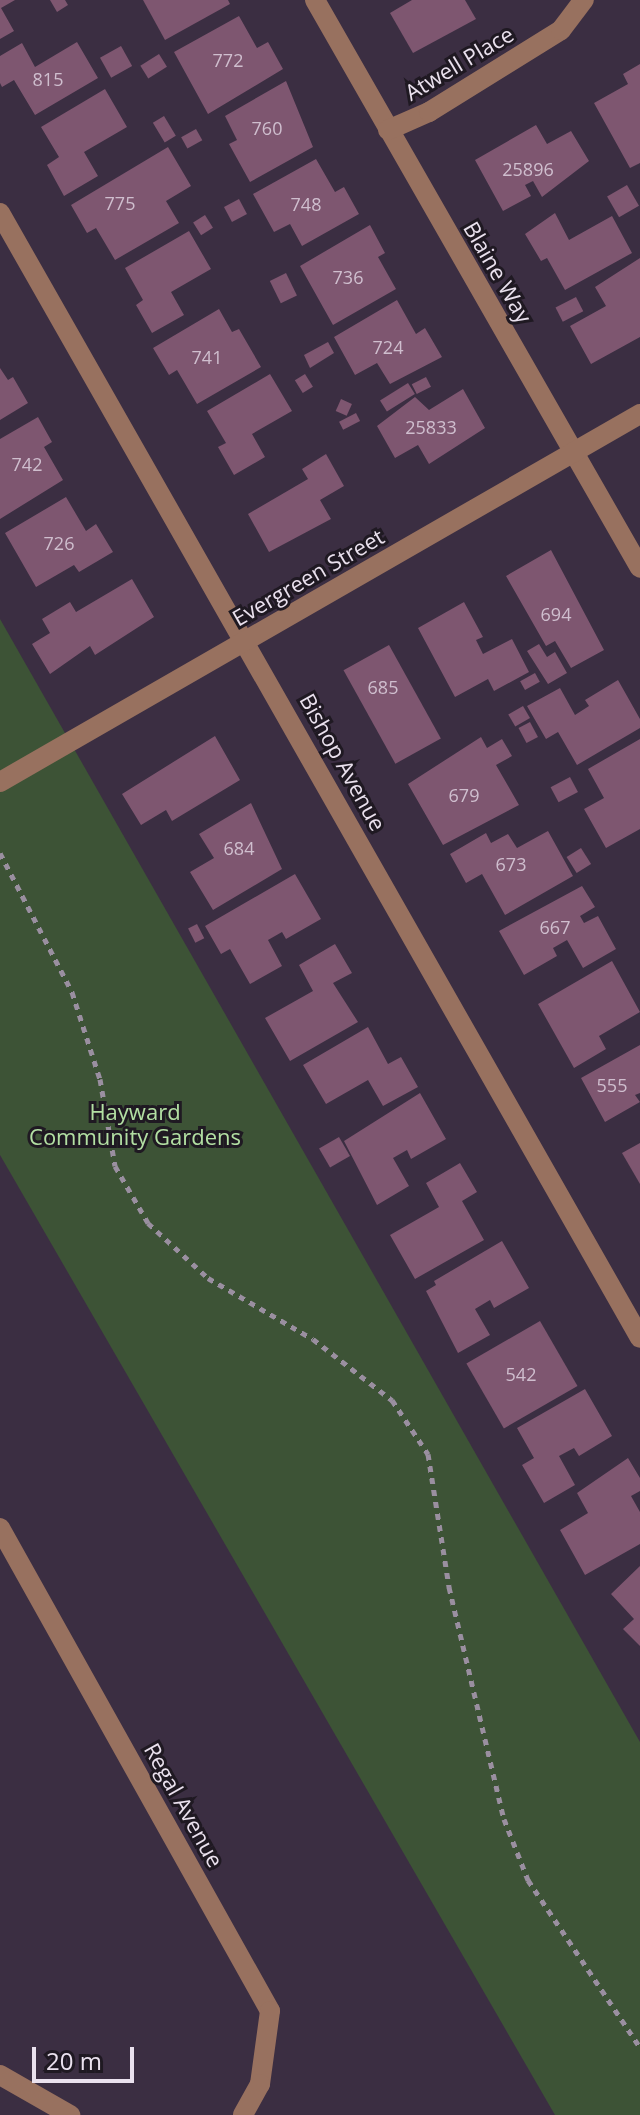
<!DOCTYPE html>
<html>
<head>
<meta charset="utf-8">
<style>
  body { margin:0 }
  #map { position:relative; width:640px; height:2115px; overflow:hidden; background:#3b2e42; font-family:"Open Sans",sans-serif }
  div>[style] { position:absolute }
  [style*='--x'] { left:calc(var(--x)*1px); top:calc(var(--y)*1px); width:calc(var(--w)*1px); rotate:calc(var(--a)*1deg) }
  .green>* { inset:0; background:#3d5336 }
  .building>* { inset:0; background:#7e5670; transform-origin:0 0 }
  .path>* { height:5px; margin-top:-2.5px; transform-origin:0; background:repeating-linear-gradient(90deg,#9a8fa0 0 6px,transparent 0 12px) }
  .minor>* { height:20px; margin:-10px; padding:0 10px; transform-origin:10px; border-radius:10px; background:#98715f }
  span { translate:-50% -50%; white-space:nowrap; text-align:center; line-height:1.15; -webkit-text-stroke:6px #1f1922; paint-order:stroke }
  .number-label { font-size:18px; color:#cfbece }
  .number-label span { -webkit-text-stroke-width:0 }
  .street-label { font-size:22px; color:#eae1ee }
  .park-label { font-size:22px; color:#b3e0a3 }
  .scale { position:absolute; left:32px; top:2047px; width:102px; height:36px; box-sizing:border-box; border:4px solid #eae1ee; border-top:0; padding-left:10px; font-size:24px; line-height:28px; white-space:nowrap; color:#eae1ee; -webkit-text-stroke:6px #1f1922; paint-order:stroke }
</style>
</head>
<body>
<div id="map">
  <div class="green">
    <i style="clip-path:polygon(0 619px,640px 1742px,640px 2115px,555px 2115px,0 1155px)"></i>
  </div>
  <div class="building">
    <i style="clip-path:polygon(0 0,15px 0,1px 8px,14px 31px,0 39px)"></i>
    <i style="clip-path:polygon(50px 0,65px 0,68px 5px,57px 12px)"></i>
    <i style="clip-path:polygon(143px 0,228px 0,230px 4px,165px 40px)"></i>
    <i style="clip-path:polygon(412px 0,465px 0,476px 19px,413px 53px,390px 13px)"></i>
    <i style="clip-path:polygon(239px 16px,257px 48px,268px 42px,283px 69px,208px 114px,174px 52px)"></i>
    <i style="clip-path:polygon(77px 42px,98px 78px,35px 115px,14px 80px,2px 87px,0 83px,0 56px,22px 43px,35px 67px)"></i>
    <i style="left:121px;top:46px;width:23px;height:24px;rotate:61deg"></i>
    <i style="left:159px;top:54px;width:15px;height:22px;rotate:58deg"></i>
    <i style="clip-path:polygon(640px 64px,640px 163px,630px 168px,594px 103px,628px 84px,623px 74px)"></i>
    <i style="clip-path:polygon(286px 81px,313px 147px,250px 182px,229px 144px,237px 140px,225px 116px)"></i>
    <i style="clip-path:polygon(105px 89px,127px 127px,84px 152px,98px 176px,64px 196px,47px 165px,59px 157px,41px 127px)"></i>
    <i style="left:164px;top:116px;width:23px;height:13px;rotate:59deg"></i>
    <i style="clip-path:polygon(536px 125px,547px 144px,571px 131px,589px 161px,542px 197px,533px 181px,525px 185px,531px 196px,503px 211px,475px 160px)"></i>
    <i style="left:196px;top:129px;width:13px;height:17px;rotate:61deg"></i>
    <i style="clip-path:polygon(168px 147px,191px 186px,166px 201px,179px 223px,115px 260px,96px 228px,87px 233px,71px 205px)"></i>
    <i style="clip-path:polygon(316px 159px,335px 192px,344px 187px,359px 214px,302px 246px,290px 224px,274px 232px,253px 194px)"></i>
    <i style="left:627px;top:185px;width:24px;height:23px;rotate:60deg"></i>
    <i style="left:239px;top:199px;width:17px;height:17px;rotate:62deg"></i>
    <i style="clip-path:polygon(555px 213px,569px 240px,612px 216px,632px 253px,565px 290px,547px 258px,541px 261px,525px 234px)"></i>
    <i style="left:205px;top:215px;width:15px;height:14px;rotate:58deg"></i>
    <i style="clip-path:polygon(370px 225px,385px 253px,378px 257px,396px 289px,333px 325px,300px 266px)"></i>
    <i style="clip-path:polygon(189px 231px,211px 269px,171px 292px,184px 315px,152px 333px,136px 305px,143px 300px,125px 268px)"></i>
    <i style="clip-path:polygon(640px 258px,640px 337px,591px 364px,570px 326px,606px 306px,595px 287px)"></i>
    <i style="left:286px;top:273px;width:25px;height:18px;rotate:64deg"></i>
    <i style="left:576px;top:297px;width:16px;height:23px;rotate:63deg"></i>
    <i style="clip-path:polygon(397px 300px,416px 334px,425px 328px,442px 357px,390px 384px,377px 363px,355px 375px,334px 337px)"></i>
    <i style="clip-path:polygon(219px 309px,232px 332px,239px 329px,261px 367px,197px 404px,177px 370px,169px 375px,153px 348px)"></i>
    <i style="clip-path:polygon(328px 342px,334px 353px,310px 368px,304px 355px)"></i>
    <i style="clip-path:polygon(0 368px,8px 380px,13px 377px,28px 403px,0 420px)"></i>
    <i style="clip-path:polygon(270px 374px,292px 411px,252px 434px,265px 457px,234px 475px,218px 447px,226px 443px,207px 411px)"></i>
    <i style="left:305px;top:374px;width:15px;height:12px;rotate:58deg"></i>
    <i style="left:426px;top:377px;width:11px;height:16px;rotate:63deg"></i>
    <i style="left:408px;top:383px;width:13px;height:33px;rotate:58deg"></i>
    <i style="clip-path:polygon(463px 389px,485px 428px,429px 464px,418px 445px,395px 458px,377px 426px,415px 397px,429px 410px)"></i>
    <i style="left:341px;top:399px;width:12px;height:13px;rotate:24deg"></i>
    <i style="left:356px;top:413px;width:9px;height:19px;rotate:63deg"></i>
    <i style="clip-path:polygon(38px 417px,52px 442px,44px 447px,63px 480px,0 519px,0 439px)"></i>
    <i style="clip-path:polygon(326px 454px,344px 486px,320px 500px,331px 519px,269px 552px,248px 514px,308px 479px,302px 469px)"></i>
    <i style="clip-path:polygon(66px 497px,86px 531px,96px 524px,113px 552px,79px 572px,74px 565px,36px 587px,5px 533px)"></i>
    <i style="clip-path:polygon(551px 550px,604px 650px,571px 668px,555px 641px,546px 646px,506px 576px)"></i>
    <i style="clip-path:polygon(132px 579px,154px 617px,95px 655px,90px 646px,50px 674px,32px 644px,50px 633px,42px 619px,70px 602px,76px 612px)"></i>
    <i style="clip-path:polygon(464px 602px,483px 637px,476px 640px,483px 654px,512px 639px,529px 672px,494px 691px,488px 679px,455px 697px,418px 628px)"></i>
    <i style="clip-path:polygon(539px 644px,547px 657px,555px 652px,567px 673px,548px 684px,527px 651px)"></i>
    <i style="left:389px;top:645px;width:107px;height:52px;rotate:61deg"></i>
    <i style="left:535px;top:673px;width:10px;height:17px;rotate:61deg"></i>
    <i style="clip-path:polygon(618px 680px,640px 719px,640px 728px,577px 765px,558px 732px,546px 739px,527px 706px,560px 688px,575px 715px,589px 706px,585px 700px)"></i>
    <i style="left:523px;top:706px;width:14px;height:17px;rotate:60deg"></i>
    <i style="left:530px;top:722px;width:17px;height:13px;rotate:62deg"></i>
    <i style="clip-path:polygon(215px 736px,240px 780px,172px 821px,166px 810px,141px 825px,122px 794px)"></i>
    <i style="clip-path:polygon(481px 737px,487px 748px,502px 739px,512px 756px,496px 765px,519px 805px,443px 845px,408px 784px)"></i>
    <i style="clip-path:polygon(640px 739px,640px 829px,606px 848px,584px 809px,604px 798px,588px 769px)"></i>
    <i style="left:570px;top:777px;width:17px;height:22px;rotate:62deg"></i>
    <i style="clip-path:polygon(251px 803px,282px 869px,213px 910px,190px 872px,214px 858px,199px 834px)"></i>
    <i style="clip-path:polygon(548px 831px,573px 876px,505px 915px,482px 874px,466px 883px,450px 854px,486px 833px,491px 843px,508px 834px,517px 848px)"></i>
    <i style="left:581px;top:848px;width:19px;height:17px;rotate:58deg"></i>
    <i style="clip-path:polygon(295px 874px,321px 919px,286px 939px,282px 932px,268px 940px,282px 966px,250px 984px,230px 949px,221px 954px,205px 926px)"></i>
    <i style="clip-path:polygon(582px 886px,595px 907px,580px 916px,584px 923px,598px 916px,616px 949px,583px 968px,567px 940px,553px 948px,557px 956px,524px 975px,499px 931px)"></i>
    <i style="left:197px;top:924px;width:16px;height:10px;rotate:63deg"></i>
    <i style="clip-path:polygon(335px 944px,352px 973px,333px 983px,358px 1022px,290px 1061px,265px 1018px,313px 991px,299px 965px)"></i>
    <i style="clip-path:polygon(612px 961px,640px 1012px,599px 1036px,606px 1049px,574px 1068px,538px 1004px)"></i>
    <i style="clip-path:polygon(368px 1027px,388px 1064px,401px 1057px,418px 1087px,383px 1106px,368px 1080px,326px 1104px,303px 1065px)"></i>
    <i style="clip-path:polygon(640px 1045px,640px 1093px,635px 1095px,640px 1102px,605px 1122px,581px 1078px)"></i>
    <i style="clip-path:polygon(420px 1093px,446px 1139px,411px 1159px,407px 1150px,393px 1158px,409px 1186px,377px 1205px,344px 1141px)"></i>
    <i style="left:339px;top:1137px;width:22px;height:23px;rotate:60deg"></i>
    <i style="clip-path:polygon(640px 1143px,640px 1184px,622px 1153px)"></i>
    <i style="clip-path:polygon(460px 1163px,477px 1192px,462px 1201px,484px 1240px,415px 1279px,390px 1235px,439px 1207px,426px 1183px)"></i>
    <i style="clip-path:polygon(502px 1241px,529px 1288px,494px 1308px,490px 1300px,475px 1309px,490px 1335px,458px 1353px,426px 1291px,436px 1285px,434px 1281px)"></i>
    <i style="left:540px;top:1321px;width:75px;height:85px;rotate:60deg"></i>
    <i style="clip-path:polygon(585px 1389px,612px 1436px,579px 1456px,574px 1448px,559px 1456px,575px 1485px,544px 1503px,522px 1465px,534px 1458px,517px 1428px)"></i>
    <i style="clip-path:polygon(628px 1458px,640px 1478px,640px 1491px,631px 1496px,640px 1512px,640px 1544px,585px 1575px,560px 1530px,588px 1513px,577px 1493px)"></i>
    <i style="clip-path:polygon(640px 1566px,640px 1646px,623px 1629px,634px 1619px,611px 1594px)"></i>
  </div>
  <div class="path">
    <i style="--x:0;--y:853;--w:157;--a:62.6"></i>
    <i style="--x:72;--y:992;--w:91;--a:72.2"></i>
    <i style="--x:100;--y:1079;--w:88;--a:80.2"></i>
    <i style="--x:115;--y:1166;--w:66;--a:59.9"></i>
    <i style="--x:148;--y:1223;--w:81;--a:42.5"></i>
    <i style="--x:208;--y:1278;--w:121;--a:30.2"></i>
    <i style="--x:313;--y:1339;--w:100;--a:37.7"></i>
    <i style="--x:392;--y:1400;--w:65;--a:56.3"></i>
    <i style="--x:428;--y:1454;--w:135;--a:81"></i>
    <i style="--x:449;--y:1587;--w:238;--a:76.7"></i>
    <i style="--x:504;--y:1819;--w:66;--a:68.5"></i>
    <i style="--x:528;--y:1880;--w:201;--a:56.2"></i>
  </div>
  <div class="minor">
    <i style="--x:315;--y:0;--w:654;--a:60.22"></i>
    <i style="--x:388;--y:130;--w:45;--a:-23.7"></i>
    <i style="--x:429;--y:112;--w:155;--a:-31.8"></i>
    <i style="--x:561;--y:30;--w:38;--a:-53"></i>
    <i style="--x:0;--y:213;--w:1294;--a:60.36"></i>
    <i style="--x:0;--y:782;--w:738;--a:-29.9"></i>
    <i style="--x:0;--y:1528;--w:553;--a:60.79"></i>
    <i style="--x:270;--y:2011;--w:74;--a:97.8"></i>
    <i style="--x:260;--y:2084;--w:35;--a:119"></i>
    <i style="--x:0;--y:2075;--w:81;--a:29.7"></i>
  </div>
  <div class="number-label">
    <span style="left:228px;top:60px">772</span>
    <span style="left:48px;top:79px">815</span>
    <span style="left:267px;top:128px">760</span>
    <span style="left:528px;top:169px">25896</span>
    <span style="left:120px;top:203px">775</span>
    <span style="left:306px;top:204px">748</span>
    <span style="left:348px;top:277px">736</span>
    <span style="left:388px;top:347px">724</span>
    <span style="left:207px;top:357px">741</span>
    <span style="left:431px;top:427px">25833</span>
    <span style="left:27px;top:464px">742</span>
    <span style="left:59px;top:543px">726</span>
    <span style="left:556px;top:614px">694</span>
    <span style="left:383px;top:687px">685</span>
    <span style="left:464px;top:795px">679</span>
    <span style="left:239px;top:848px">684</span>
    <span style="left:511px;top:864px">673</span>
    <span style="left:555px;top:927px">667</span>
    <span style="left:612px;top:1085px">555</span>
    <span style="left:521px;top:1374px">542</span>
  </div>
  <div class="street-label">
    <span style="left:459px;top:63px;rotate:-31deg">Atwell Place</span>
    <span style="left:498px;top:272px;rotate:60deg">Blaine Way</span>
    <span style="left:308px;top:577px;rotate:-30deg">Evergreen Street</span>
    <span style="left:343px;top:762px;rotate:61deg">Bishop Avenue</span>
    <span style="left:184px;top:1805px;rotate:61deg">Regal Avenue</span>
  </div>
  <div class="park-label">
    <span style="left:135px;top:1124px">Hayward<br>Community Gardens</span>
  </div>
  <div class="scale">20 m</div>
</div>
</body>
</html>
